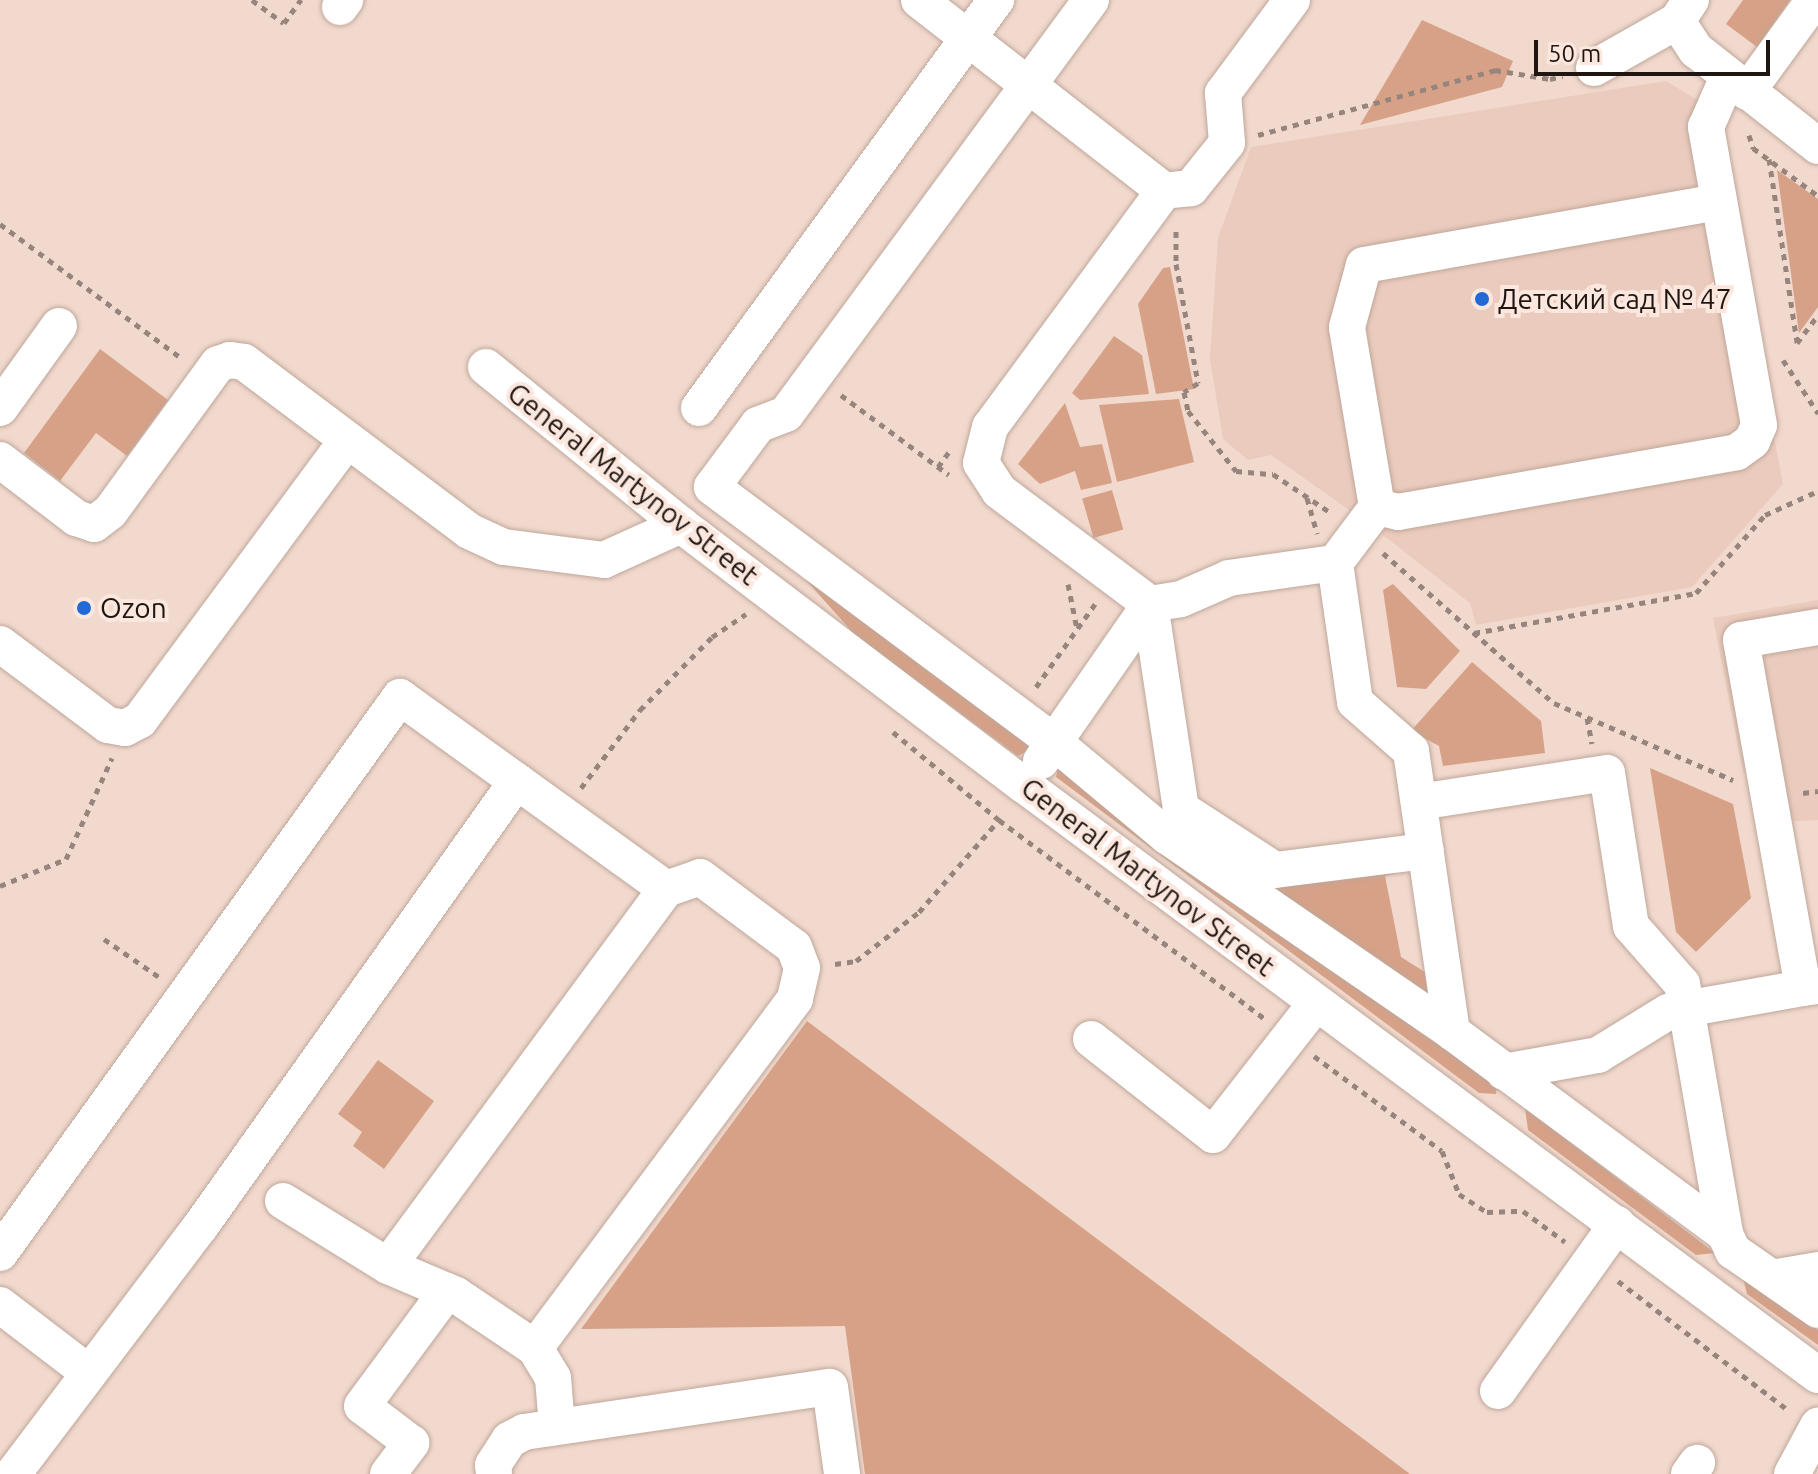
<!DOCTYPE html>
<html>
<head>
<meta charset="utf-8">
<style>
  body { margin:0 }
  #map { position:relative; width:1818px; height:1474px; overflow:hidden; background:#f2d9cd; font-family:Ubuntu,sans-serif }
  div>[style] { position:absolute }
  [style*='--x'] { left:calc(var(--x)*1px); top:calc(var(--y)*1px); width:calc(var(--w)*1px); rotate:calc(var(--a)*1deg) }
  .built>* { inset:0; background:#ebcbbd }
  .green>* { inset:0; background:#d6a187; transform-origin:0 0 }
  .path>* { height:5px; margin-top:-2.5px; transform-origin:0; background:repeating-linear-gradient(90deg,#97857d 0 6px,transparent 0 12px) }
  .roads { filter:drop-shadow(0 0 2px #bea79b) drop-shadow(0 0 2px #bea79b) }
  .minor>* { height:36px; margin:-18px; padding:0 18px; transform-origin:18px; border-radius:18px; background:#fff }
  .dots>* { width:22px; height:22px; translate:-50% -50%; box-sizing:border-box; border:4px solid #fbe7de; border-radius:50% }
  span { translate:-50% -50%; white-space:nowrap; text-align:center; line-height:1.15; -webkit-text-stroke:8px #fbe7de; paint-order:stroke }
  .poi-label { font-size:28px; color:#1f1612 }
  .left { translate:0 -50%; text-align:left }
  .street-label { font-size:28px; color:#1f1612 }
  .scale { position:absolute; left:1534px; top:40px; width:236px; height:36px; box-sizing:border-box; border:4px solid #1f1612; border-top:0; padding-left:10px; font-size:24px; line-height:28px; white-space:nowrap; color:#1f1612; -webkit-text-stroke:6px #fbe7de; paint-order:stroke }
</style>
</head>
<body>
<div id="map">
  <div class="built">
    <i style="clip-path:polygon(1666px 81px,1711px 108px,1783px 484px,1692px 587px,1476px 625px,1470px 603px,1365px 521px,1271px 455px,1248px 460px,1223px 439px,1210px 359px,1218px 238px,1251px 147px)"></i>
    <i style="clip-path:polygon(1818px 600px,1818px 820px,1761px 823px,1753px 781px,1743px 771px,1713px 618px)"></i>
  </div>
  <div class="green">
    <i style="clip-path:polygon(1743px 0,1790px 0,1757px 47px,1726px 24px)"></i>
    <i style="clip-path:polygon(1422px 20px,1513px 61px,1502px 87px,1360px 125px)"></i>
    <i style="clip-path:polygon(1777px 170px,1818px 199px,1818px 307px,1799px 333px)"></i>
    <i style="clip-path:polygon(1170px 267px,1194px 389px,1156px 394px,1138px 304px,1163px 268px)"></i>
    <i style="clip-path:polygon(1114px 336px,1142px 355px,1149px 394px,1080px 400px,1072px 393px)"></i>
    <i style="clip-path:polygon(100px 349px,168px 400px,127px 456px,96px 433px,60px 481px,24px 453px)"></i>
    <i style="clip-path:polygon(1179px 399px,1194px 462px,1117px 482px,1099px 405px)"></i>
    <i style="clip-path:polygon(1065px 403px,1080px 447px,1102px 444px,1112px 483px,1081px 490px,1075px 471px,1040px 484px,1018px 464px)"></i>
    <i style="left:1112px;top:490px;width:41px;height:31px;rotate:74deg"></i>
    <i style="clip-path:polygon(789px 561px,1037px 746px,1018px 756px,855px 635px)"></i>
    <i style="clip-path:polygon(1393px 584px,1460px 651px,1426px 689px,1397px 687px,1383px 590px)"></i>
    <i style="clip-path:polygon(1472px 662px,1541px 721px,1545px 753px,1443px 766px,1439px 746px,1411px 731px)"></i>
    <i style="clip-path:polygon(1059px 764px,1497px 1086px,1496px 1094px,1479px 1093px,1056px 777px)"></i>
    <i style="clip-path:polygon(1650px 768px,1733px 804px,1751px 898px,1696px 952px,1676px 932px)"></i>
    <i style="clip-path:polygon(1405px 871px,1385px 876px,1401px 957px,1428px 974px,1436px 1005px,1270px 887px)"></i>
    <i style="clip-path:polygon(807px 1021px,1410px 1474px,865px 1474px,845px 1326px,581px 1329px)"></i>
    <i style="clip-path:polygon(378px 1060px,434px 1101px,384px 1169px,353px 1146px,362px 1132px,338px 1114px)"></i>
    <i style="clip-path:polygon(1525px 1108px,1715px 1253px,1696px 1255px,1528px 1130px)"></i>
    <i style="clip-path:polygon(1742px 1274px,1818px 1330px,1818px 1345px,1747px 1294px)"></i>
  </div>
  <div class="path">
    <i style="--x:252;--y:0;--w:39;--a:36"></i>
    <i style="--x:284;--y:23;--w:29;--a:-54"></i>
    <i style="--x:1258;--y:135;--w:246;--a:-15.3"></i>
    <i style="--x:1495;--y:70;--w:56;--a:9.3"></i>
    <i style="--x:1550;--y:79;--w:13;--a:-13"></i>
    <i style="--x:1749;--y:135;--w:14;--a:73"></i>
    <i style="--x:1753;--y:148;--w:81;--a:36.4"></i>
    <i style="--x:1769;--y:159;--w:186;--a:81.3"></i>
    <i style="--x:1797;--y:343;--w:35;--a:-53"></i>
    <i style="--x:0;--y:224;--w:225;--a:36.5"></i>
    <i style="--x:1176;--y:231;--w:33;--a:90"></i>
    <i style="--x:1176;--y:264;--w:121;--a:79.5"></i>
    <i style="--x:1198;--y:383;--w:17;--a:147"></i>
    <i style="--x:1184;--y:392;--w:19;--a:78"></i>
    <i style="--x:1188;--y:411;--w:77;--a:51.3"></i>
    <i style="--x:1236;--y:471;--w:37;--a:5"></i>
    <i style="--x:1273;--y:474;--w:70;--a:33.9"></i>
    <i style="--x:1783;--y:360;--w:64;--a:56.6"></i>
    <i style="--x:841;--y:395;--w:134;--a:36.5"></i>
    <i style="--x:938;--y:467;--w:19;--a:-54"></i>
    <i style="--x:1307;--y:498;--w:37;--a:74"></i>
    <i style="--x:1383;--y:553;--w:227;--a:41.3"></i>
    <i style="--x:1554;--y:703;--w:195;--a:23.3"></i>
    <i style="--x:1068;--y:584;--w:46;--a:78.7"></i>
    <i style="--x:1474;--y:633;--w:226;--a:-10.2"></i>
    <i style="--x:1696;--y:593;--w:104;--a:-48.5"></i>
    <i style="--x:1765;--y:515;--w:58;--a:-24.4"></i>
    <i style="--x:1036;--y:687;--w:102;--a:-54.6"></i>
    <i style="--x:1587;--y:718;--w:26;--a:79"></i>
    <i style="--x:893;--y:732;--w:138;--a:39.7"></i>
    <i style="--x:999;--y:820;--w:332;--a:36.8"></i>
    <i style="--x:581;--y:788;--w:98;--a:-52.9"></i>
    <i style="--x:640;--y:710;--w:103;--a:-45.4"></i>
    <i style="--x:712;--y:637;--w:41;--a:-34.1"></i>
    <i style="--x:1803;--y:793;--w:15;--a:-8"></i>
    <i style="--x:0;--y:886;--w:71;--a:-22.2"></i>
    <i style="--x:66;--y:859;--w:111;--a:-65.5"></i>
    <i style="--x:104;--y:939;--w:67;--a:34.6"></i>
    <i style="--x:835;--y:964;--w:21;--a:-8"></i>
    <i style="--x:856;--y:961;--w:80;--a:-37.9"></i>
    <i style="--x:919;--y:912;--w:122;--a:-49"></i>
    <i style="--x:1314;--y:1056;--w:159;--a:36.6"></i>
    <i style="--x:1442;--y:1151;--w:46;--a:68.4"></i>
    <i style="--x:1459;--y:1194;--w:33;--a:33"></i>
    <i style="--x:1487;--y:1212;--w:36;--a:-2"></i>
    <i style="--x:1523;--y:1211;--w:52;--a:36.4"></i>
    <i style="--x:1618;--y:1281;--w:213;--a:37.2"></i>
  </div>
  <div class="roads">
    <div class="minor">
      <i style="--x:919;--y:0;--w:311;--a:37.9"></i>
      <i style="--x:1091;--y:0;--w:514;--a:126.38"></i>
      <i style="--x:786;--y:414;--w:30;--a:159"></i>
      <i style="--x:758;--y:425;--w:77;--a:126.6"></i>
      <i style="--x:712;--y:487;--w:427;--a:36.7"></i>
      <i style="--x:1054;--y:742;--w:147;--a:39.8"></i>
      <i style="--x:1167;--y:836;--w:346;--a:34.5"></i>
      <i style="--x:1452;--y:1032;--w:340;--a:36.5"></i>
      <i style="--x:1725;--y:1234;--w:19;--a:65"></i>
      <i style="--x:1733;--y:1251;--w:103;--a:34.8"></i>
      <i style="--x:1292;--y:0;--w:116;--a:126.6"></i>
      <i style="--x:1223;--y:93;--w:50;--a:85.4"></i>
      <i style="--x:1227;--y:143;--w:58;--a:128.7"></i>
      <i style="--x:1191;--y:188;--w:27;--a:174"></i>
      <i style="--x:1164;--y:191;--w:293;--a:126.4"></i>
      <i style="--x:990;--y:427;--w:37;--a:104"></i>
      <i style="--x:981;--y:463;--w:33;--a:57"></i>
      <i style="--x:999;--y:491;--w:189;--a:36.8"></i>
      <i style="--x:1150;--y:604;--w:207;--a:81.4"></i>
      <i style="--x:1181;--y:809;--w:112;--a:33"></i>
      <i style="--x:1275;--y:870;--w:152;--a:-7.2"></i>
      <i style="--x:1691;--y:0;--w:25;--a:124"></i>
      <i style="--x:1677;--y:21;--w:35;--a:57"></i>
      <i style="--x:1696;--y:50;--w:155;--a:38.2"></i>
      <i style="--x:340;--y:7;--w:9;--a:-54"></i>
      <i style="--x:1594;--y:68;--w:95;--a:-29.5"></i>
      <i style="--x:1747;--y:92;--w:114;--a:-53.9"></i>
      <i style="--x:486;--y:367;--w:251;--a:39"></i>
      <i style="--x:681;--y:525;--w:430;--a:37.2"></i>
      <i style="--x:1024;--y:785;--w:989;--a:36.62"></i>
      <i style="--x:0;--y:408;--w:101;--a:-54.3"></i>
      <i style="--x:699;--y:408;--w:505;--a:-53.95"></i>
      <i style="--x:0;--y:460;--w:96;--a:37.3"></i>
      <i style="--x:76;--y:518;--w:19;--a:18"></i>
      <i style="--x:94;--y:524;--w:20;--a:-37"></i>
      <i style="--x:110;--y:512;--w:183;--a:-53.9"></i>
      <i style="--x:218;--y:364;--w:13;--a:-18"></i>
      <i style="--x:230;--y:360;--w:14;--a:8"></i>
      <i style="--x:244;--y:362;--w:281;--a:36.9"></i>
      <i style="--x:469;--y:531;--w:38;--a:25"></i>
      <i style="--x:504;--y:547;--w:101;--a:7.4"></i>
      <i style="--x:604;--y:560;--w:85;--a:-24.4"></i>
      <i style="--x:1377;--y:507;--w:182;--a:-99.5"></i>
      <i style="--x:1347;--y:327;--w:64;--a:-74.7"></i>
      <i style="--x:1364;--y:265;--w:360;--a:-10.1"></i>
      <i style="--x:1335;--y:563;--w:70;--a:-53.1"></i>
      <i style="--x:1377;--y:507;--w:22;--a:13"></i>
      <i style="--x:1398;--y:512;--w:344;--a:-10"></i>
      <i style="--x:1737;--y:452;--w:19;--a:-36"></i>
      <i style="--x:1752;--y:441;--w:17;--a:-66"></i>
      <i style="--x:1759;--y:425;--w:303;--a:-100.1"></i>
      <i style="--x:1706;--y:127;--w:55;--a:-66.3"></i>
      <i style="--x:1818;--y:627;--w:78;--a:170.4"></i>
      <i style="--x:1741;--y:640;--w:353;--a:79.9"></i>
      <i style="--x:1803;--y:988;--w:15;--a:-8"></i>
      <i style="--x:0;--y:644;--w:135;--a:36.9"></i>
      <i style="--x:108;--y:725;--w:17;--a:10"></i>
      <i style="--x:125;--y:728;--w:17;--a:-28"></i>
      <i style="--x:140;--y:720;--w:346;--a:-53.5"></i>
      <i style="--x:1041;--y:761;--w:191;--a:-55.2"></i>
      <i style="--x:1150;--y:604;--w:31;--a:-9"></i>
      <i style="--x:1181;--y:599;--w:52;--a:-23.6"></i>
      <i style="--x:1229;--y:578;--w:107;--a:-8.1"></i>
      <i style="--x:1335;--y:563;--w:140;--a:81.8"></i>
      <i style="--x:1355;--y:702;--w:74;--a:41.2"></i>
      <i style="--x:1411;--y:751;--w:284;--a:81.7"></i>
      <i style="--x:1419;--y:802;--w:190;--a:-8.8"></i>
      <i style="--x:1607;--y:773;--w:155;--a:81.1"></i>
      <i style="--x:1631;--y:926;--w:77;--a:48.7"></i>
      <i style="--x:1682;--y:984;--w:254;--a:80.2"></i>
      <i style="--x:1091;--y:1039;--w:155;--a:38.2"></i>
      <i style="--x:1213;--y:1135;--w:167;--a:-52"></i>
      <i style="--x:1504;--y:1072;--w:96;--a:-10.3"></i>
      <i style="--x:1598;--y:1055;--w:82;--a:-31.6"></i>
      <i style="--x:1668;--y:1012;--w:137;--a:-10.1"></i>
      <i style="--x:283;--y:1201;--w:123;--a:31.8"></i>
      <i style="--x:388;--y:1266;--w:74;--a:23.1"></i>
      <i style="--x:456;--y:1295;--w:95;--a:33.9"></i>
      <i style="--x:0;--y:1253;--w:685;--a:-54.27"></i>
      <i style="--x:400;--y:697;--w:328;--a:35.8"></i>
      <i style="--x:388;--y:1266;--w:468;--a:-53.6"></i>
      <i style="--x:666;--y:889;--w:36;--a:-19"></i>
      <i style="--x:700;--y:877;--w:117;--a:36.7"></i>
      <i style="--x:794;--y:947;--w:22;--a:69"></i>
      <i style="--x:802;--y:968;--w:32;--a:103"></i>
      <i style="--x:795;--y:999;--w:435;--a:126.7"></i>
      <i style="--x:535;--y:1348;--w:35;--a:59"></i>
      <i style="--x:553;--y:1378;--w:49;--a:85.3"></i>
      <i style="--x:1777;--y:1277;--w:42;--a:-9.7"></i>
      <i style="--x:0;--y:1305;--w:112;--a:37.4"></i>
      <i style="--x:1498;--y:1391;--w:205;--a:-54.5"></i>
      <i style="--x:13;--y:1474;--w:310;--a:-52.9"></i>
      <i style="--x:200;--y:1227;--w:547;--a:-54.6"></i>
      <i style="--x:388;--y:1474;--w:39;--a:-53"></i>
      <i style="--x:411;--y:1443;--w:61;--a:-142.9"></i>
      <i style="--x:362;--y:1406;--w:143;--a:-53.5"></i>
      <i style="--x:494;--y:1474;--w:9;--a:-96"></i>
      <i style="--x:493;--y:1465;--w:30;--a:-57"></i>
      <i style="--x:509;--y:1440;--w:17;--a:-28"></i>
      <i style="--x:524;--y:1432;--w:309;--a:-8.4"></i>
      <i style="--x:830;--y:1387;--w:88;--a:82.1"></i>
      <i style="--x:1689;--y:1474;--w:14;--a:-54"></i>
      <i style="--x:1792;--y:1474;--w:55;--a:-61.6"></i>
    </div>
  </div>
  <div class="dots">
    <i style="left:1482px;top:299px;background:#216ad5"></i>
    <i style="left:84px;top:608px;background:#216ad5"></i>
  </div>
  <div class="poi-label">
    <span class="left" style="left:1498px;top:299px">Детский сад № 47</span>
    <span class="left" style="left:100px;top:608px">Ozon</span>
  </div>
  <div class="street-label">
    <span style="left:633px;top:484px;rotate:38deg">General Martynov Street</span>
    <span style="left:1148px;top:877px;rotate:37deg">General Martynov Street</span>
  </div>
  <div class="scale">50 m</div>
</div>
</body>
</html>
